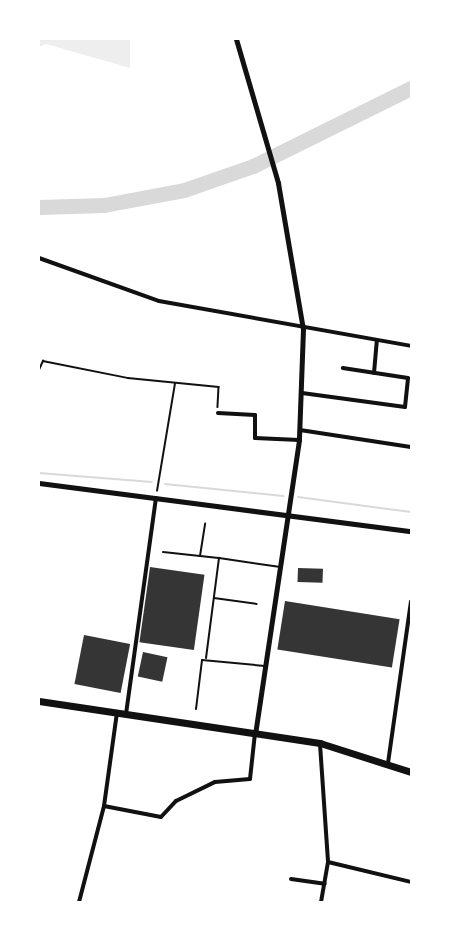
<!DOCTYPE html>
<html>
<head>
<meta charset="utf-8">
<style>
  body { margin:0 }
  #map { position:relative; width:450px; height:941px; overflow:hidden; background:#fff; font-family:"Noto Serif",serif }
  div>[style] { position:absolute }
  [style*='--x'] { left:calc(var(--x)*1px); top:calc(var(--y)*1px); width:calc(var(--w)*1px); rotate:calc(var(--a)*1deg) }
  .green>* { inset:0; background:#eee }
  .stream>* { height:2px; margin:-1px; padding:0 1px; transform-origin:1px; border-radius:1px; background:#d9d9d9 }
  .river>* { height:15px; margin:-7.5px; padding:0 7.5px; transform-origin:7.5px; border-radius:7.5px; background:#d9d9d9 }
  .building>* { inset:0; background:#353535; transform-origin:0 0 }
  .path>* { height:1.5px; margin:-0.75px; padding:0 0.75px; transform-origin:0.75px; border-radius:0.75px; background:#111 }
  .service>* { height:2px; margin:-1px; padding:0 1px; transform-origin:1px; border-radius:1px; background:#111 }
  .minor>* { height:4px; margin:-2px; padding:0 2px; transform-origin:2px; border-radius:2px; background:#111 }
  .tertiary>* { height:5px; margin:-2.5px; padding:0 2.5px; transform-origin:2.5px; border-radius:2.5px; background:#111 }
  .primary>* { height:7px; margin:-3.5px; padding:0 3.5px; transform-origin:3.5px; border-radius:3.5px; background:#111 }
  span { translate:-50% -50%; white-space:nowrap; text-align:center; line-height:1.15; -webkit-text-stroke:5px #fff; paint-order:stroke }
  .frame { position:absolute; inset:0; border:40px solid #fff; pointer-events:none }
</style>
</head>
<body>
<div id="map">
  <div class="green">
    <i style="clip-path:polygon(39px 39px,130px 39px,130px 68px,46px 44px,39px 47px)"></i>
  </div>
  <div class="stream">
    <i style="--x:39;--y:473;--w:113;--a:4.6"></i>
    <i style="--x:165;--y:484;--w:119;--a:5.8"></i>
    <i style="--x:298;--y:497;--w:114;--a:7.6"></i>
  </div>
  <div class="river">
    <i style="--x:39;--y:207;--w:65;--a:-1.8"></i>
    <i style="--x:104;--y:205;--w:81;--a:-10.6"></i>
    <i style="--x:184;--y:190;--w:73;--a:-19.2"></i>
    <i style="--x:253;--y:166;--w:176;--a:-26.3"></i>
  </div>
  <div class="building">
    <i style="left:150px;top:567px;width:55px;height:76px;rotate:8deg"></i>
    <i style="left:298px;top:568px;width:25px;height:14px;rotate:2deg"></i>
    <i style="left:285px;top:601px;width:116px;height:49px;rotate:9deg"></i>
    <i style="left:84px;top:635px;width:47px;height:50px;rotate:11deg"></i>
    <i style="left:143px;top:652px;width:25px;height:25px;rotate:12deg"></i>
  </div>
  <div class="path">
    <i style="--x:39;--y:370;--w:10;--a:-66"></i>
    <i style="--x:43;--y:361;--w:87;--a:11.3"></i>
    <i style="--x:128;--y:378;--w:91;--a:5.6"></i>
    <i style="--x:219;--y:387;--w:20;--a:93"></i>
    <i style="--x:157;--y:491;--w:109;--a:-80.5"></i>
  </div>
  <div class="service">
    <i style="--x:163;--y:552;--w:56;--a:6.1"></i>
    <i style="--x:200;--y:556;--w:33;--a:-81"></i>
    <i style="--x:214;--y:598;--w:43;--a:7.9"></i>
    <i style="--x:206;--y:658;--w:101;--a:-82.6"></i>
    <i style="--x:219;--y:558;--w:62;--a:8.4"></i>
    <i style="--x:196;--y:709;--w:49;--a:-83"></i>
    <i style="--x:202;--y:660;--w:63;--a:5.4"></i>
  </div>
  <div class="minor">
    <i style="--x:39;--y:258;--w:127;--a:19.7"></i>
    <i style="--x:159;--y:301;--w:256;--a:10.1"></i>
    <i style="--x:374;--y:373;--w:32;--a:-85"></i>
    <i style="--x:302;--y:393;--w:104;--a:7.7"></i>
    <i style="--x:405;--y:407;--w:29;--a:-84"></i>
    <i style="--x:408;--y:378;--w:66;--a:-171.3"></i>
    <i style="--x:218;--y:413;--w:37;--a:3"></i>
    <i style="--x:255;--y:415;--w:23;--a:90"></i>
    <i style="--x:255;--y:438;--w:44;--a:2.6"></i>
    <i style="--x:300;--y:430;--w:112;--a:8.7"></i>
    <i style="--x:126;--y:714;--w:218;--a:-82.1"></i>
    <i style="--x:320;--y:744;--w:118;--a:86.1"></i>
    <i style="--x:328;--y:862;--w:41;--a:99.9"></i>
    <i style="--x:388;--y:763;--w:163;--a:-81.9"></i>
    <i style="--x:104;--y:806;--w:58;--a:10.9"></i>
    <i style="--x:161;--y:817;--w:22;--a:-47"></i>
    <i style="--x:176;--y:801;--w:43;--a:-26"></i>
    <i style="--x:215;--y:782;--w:35;--a:-5"></i>
    <i style="--x:250;--y:779;--w:46;--a:-83.8"></i>
    <i style="--x:328;--y:862;--w:85;--a:13.5"></i>
    <i style="--x:291;--y:879;--w:34;--a:8"></i>
    <i style="--x:79;--y:902;--w:99;--a:-75.4"></i>
    <i style="--x:104;--y:806;--w:95;--a:-82.1"></i>
  </div>
  <div class="tertiary">
    <i style="--x:236;--y:39;--w:150;--a:73.7"></i>
    <i style="--x:278;--y:183;--w:148;--a:80.3"></i>
    <i style="--x:303;--y:329;--w:111;--a:92.1"></i>
    <i style="--x:299;--y:440;--w:296;--a:98.5"></i>
    <i style="--x:39;--y:483;--w:375;--a:7.4"></i>
  </div>
  <div class="primary">
    <i style="--x:39;--y:701;--w:284;--a:8.5"></i>
    <i style="--x:320;--y:743;--w:96;--a:17.7"></i>
  </div>
  <div class="frame"></div>
</div>
</body>
</html>
